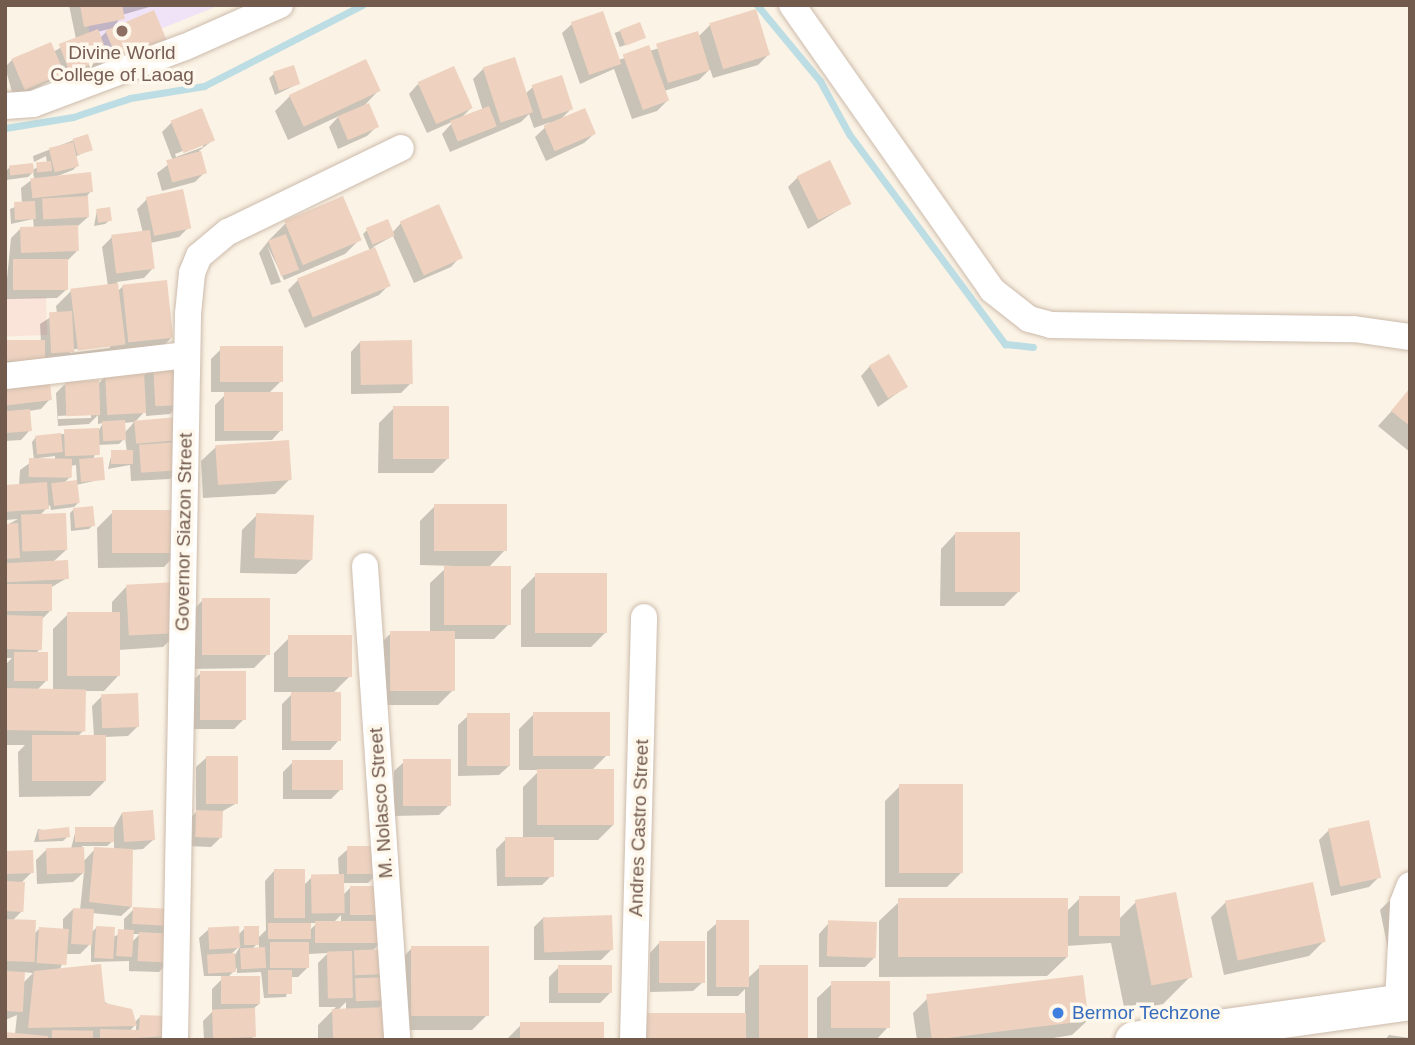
<!DOCTYPE html>
<html>
<head>
<meta charset="utf-8">
<style>
  body { margin:0 }
  #map { position:relative; width:1415px; height:1045px; overflow:hidden; background:#fbf3e5; font-family:Helvetica,sans-serif }
  div>[style] { position:absolute }
  [style*='--x'] { left:calc(var(--x)*1px); top:calc(var(--y)*1px); width:calc(var(--w)*1px); rotate:calc(var(--a)*1deg) }
  .commercial>* { inset:0; background:#fae4da; transform-origin:0 0 }
  .education>* { inset:0; background:#f0e2f7 }
  .shadow>* { inset:0; background:#0003; transform-origin:0 0 }
  .stream>* { height:7px; margin:-3.5px; padding:0 3.5px; transform-origin:3.5px; border-radius:3.5px; background:#bbdde3 }
  .building>* { inset:0; background:#eed2bf; transform-origin:0 0 }
  .roads { filter:drop-shadow(0 0 2px #ccbbac) drop-shadow(0 0 2px #ccbbac) }
  .minor>* { height:26px; margin:-13px; padding:0 13px; transform-origin:13px; border-radius:13px; background:#fff }
  .secondary>* { height:37px; margin:-18.5px; padding:0 18.5px; transform-origin:18.5px; border-radius:18.5px; background:#fff }
  .dots>* { width:19px; height:19px; translate:-50% -50%; box-sizing:border-box; border:4px solid #fef7eb; border-radius:50% }
  span { translate:-50% -50%; white-space:nowrap; text-align:center; line-height:1.15; -webkit-text-stroke:7px #fef7eb; paint-order:stroke }
  .education-label { font-size:19px; color:#785e54 }
  .street-label { font-size:19px; color:#725a4c }
  .shop-label { font-size:19px; color:#366cbe }
  .left { translate:0 -50%; text-align:left }
  .frame { position:absolute; inset:0; border:7px solid #725a4c; pointer-events:none }
</style>
</head>
<body>
<div id="map">
  <div class="commercial">
    <i style="left:46px;top:297px;width:38px;height:41px;rotate:88deg"></i>
  </div>
  <div class="education">
    <i style="clip-path:polygon(87px 5px,220px 5px,91px 57px)"></i>
  </div>
  <div class="shadow">
    <i style="clip-path:polygon(evenodd,69px 5px,156px 5px,122px 15px,112px 30px,165px 40px,108px 70px,104px 61px,98px 68px,60px 82px,58px 77px,14px 99px,5px 67px,12px 60px,53px 52px,76px 39px,69px 5px,109px 29px,100px 38px,97px 32px,109px 29px)"></i>
    <i style="clip-path:polygon(572px 24px,618px 60px,698px 37px,710px 25px,768px 55px,758px 65px,713px 78px,710px 69px,699px 80px,664px 91px,667px 101px,657px 111px,632px 119px,614px 69px,580px 84px,562px 33px)"></i>
    <i style="left:639px;top:24px;width:15px;height:26px;rotate:70deg"></i>
    <i style="clip-path:polygon(483px 69px,525px 94px,533px 87px,571px 109px,559px 121px,594px 134px,584px 143px,546px 161px,535px 137px,551px 122px,534px 128px,529px 114px,521px 122px,450px 152px,442px 134px,454px 121px,427px 133px,409px 94px,418px 84px,471px 108px,457px 122px,483px 111px,473px 79px)"></i>
    <i style="clip-path:polygon(274px 74px,298px 84px,275px 95px,269px 78px)"></i>
    <i style="clip-path:polygon(379px 90px,362px 108px,377px 126px,367px 136px,338px 149px,329px 127px,339px 116px,288px 140px,275px 111px,290px 96px)"></i>
    <i style="clip-path:polygon(evenodd,172px 122px,213px 140px,199px 151px,205px 172px,195px 182px,162px 191px,157px 173px,173px 161px,162px 132px,172px 122px,203px 143px,203px 147px,176px 157px,175px 154px,203px 143px)"></i>
    <i style="clip-path:polygon(74px 140px,91px 149px,75px 157px,77px 166px,73px 170px,55px 177px,91px 191px,87px 196px,88px 217px,78px 226px,77px 251px,67px 261px,67px 289px,57px 298px,5px 299px,11px 238px,21px 228px,34px 228px,33px 219px,11px 224px,10px 209px,22px 204px,21px 188px,34px 178px,33px 172px,28px 177px,6px 180px,5px 172px,10px 167px,32px 170px,47px 163px,46px 156px,34px 162px,33px 156px)"></i>
    <i style="clip-path:polygon(798px 177px,849px 204px,808px 229px,788px 187px)"></i>
    <i style="clip-path:polygon(342px 198px,360px 239px,345px 254px,284px 280px,267px 245px,281px 282px,271px 285px,259px 253px,270px 239px,285px 224px)"></i>
    <i style="clip-path:polygon(evenodd,147px 199px,189px 227px,179px 237px,150px 243px,153px 268px,144px 278px,117px 282px,118px 291px,123px 286px,171px 338px,156px 353px,5px 370px,5px 342px,41px 342px,40px 324px,57px 313px,56px 306px,71px 291px,108px 286px,102px 247px,112px 237px,143px 233px,137px 209px,147px 199px,110px 344px,110px 348px,70px 353px,69px 350px,110px 344px)"></i>
    <i style="clip-path:polygon(97px 210px,110px 220px,105px 224px,94px 226px)"></i>
    <i style="clip-path:polygon(401px 223px,460px 257px,451px 267px,414px 283px,393px 236px,373px 247px,389px 285px,379px 295px,305px 328px,288px 290px,298px 280px,370px 251px,363px 234px,367px 230px,392px 233px)"></i>
    <i style="clip-path:polygon(360px 342px,411px 383px,401px 393px,351px 394px,351px 352px)"></i>
    <i style="clip-path:polygon(221px 349px,281px 381px,268px 394px,281px 430px,272px 440px,215px 441px,215px 405px,228px 392px,211px 392px,211px 359px)"></i>
    <i style="clip-path:polygon(evenodd,154px 365px,180px 404px,170px 414px,146px 416px,146px 410px,135px 422px,176px 418px,180px 469px,170px 479px,131px 481px,130px 465px,108px 469px,112px 452px,127px 452px,125px 438px,119px 444px,98px 445px,93px 460px,103px 479px,76px 485px,79px 502px,74px 507px,51px 510px,50px 505px,40px 515px,66px 550px,53px 562px,67px 578px,50px 588px,50px 611px,41px 620px,40px 649px,35px 654px,47px 680px,36px 691px,53px 691px,53px 629px,68px 614px,112px 614px,112px 602px,126px 587px,178px 632px,163px 647px,118px 650px,118px 676px,104px 691px,84px 691px,83px 731px,77px 737px,94px 737px,92px 706px,102px 696px,138px 726px,128px 736px,104px 737px,105px 781px,90px 796px,19px 797px,18px 752px,25px 745px,5px 745px,5px 665px,12px 658px,5px 658px,5px 526px,18px 519px,5px 520px,5px 487px,19px 486px,20px 470px,34px 460px,32px 442px,36px 437px,99px 430px,103px 423px,98px 424px,98px 415px,89px 424px,58px 426px,56px 393px,66px 383px,97px 385px,106px 376px,142px 377px,154px 365px,91px 414px,91px 418px,58px 419px,58px 416px,91px 414px,154px 365px,134px 422px,130px 427px,124px 433px,123px 423px,134px 422px,154px 365px,55px 456px,55px 461px,39px 460px,39px 458px,55px 456px,154px 365px,76px 465px,77px 482px,62px 485px,70px 477px,70px 466px,76px 465px)"></i>
    <i style="clip-path:polygon(870px 366px,906px 387px,878px 407px,861px 376px)"></i>
    <i style="clip-path:polygon(1410px 391px,1410px 452px,1378px 426px)"></i>
    <i style="clip-path:polygon(5px 393px,50px 399px,41px 409px,29px 411px,30px 430px,21px 440px,5px 441px)"></i>
    <i style="clip-path:polygon(394px 408px,448px 458px,433px 473px,378px 473px,379px 423px)"></i>
    <i style="clip-path:polygon(216px 447px,290px 479px,275px 494px,203px 498px,201px 461px)"></i>
    <i style="clip-path:polygon(435px 506px,505px 550px,489px 567px,420px 565px,420px 521px)"></i>
    <i style="clip-path:polygon(74px 509px,93px 525px,89px 529px,71px 531px,70px 513px)"></i>
    <i style="clip-path:polygon(112px 513px,178px 552px,164px 567px,98px 568px,97px 528px)"></i>
    <i style="clip-path:polygon(257px 515px,311px 560px,296px 574px,240px 573px,242px 530px)"></i>
    <i style="clip-path:polygon(955px 534px,1019px 591px,1004px 606px,940px 606px,941px 549px)"></i>
    <i style="clip-path:polygon(445px 569px,509px 624px,494px 639px,453px 639px,453px 690px,438px 705px,376px 705px,376px 648px,391px 633px,430px 633px,430px 583px)"></i>
    <i style="clip-path:polygon(536px 575px,606px 632px,591px 647px,521px 647px,521px 590px)"></i>
    <i style="clip-path:polygon(203px 600px,269px 653px,254px 668px,188px 669px,188px 615px)"></i>
    <i style="clip-path:polygon(289px 638px,350px 676px,333px 693px,339px 740px,330px 750px,282px 750px,282px 704px,294px 692px,274px 692px,274px 653px)"></i>
    <i style="clip-path:polygon(201px 673px,244px 719px,234px 729px,191px 729px,191px 682px)"></i>
    <i style="clip-path:polygon(534px 714px,608px 754px,591px 771px,613px 825px,598px 840px,552px 840px,552px 875px,542px 885px,497px 886px,496px 849px,506px 839px,523px 839px,523px 787px,540px 770px,519px 770px,519px 729px)"></i>
    <i style="clip-path:polygon(468px 716px,509px 766px,499px 775px,458px 776px,458px 725px)"></i>
    <i style="clip-path:polygon(206px 758px,237px 803px,221px 812px,221px 837px,211px 847px,186px 846px,187px 822px,196px 812px,196px 767px)"></i>
    <i style="clip-path:polygon(293px 762px,341px 789px,331px 799px,283px 799px,283px 772px)"></i>
    <i style="clip-path:polygon(404px 762px,449px 805px,439px 815px,394px 816px,394px 771px)"></i>
    <i style="clip-path:polygon(900px 786px,962px 872px,947px 887px,885px 887px,885px 801px)"></i>
    <i style="clip-path:polygon(evenodd,122px 813px,153px 840px,143px 849px,131px 850px,131px 907px,121px 916px,92px 913px,91px 933px,96px 928px,113px 937px,124px 932px,124px 919px,134px 909px,171px 925px,161px 935px,169px 962px,159px 972px,129px 971px,129px 961px,91px 962px,91px 943px,80px 954px,66px 954px,60px 969px,134px 1023px,141px 1016px,169px 1018px,164px 1039px,5px 1040px,15px 1034px,17px 1015px,5px 1020px,5px 853px,32px 872px,21px 883px,23px 910px,12px 921px,34px 934px,39px 929px,63px 930px,63px 919px,73px 909px,80px 910px,84px 872px,73px 882px,37px 884px,36px 860px,46px 850px,71px 849px,76px 829px,113px 829px,122px 813px,114px 840px,114px 850px,95px 849px,83px 862px,82px 846px,107px 846px,114px 840px,122px 813px,132px 934px,140px 934px,132px 942px,132px 934px,122px 813px,23px 972px,33px 973px,23px 983px,23px 972px,122px 813px,136px 1024px,136px 1032px,129px 1032px,136px 1024px)"></i>
    <i style="clip-path:polygon(38px 829px,68px 836px,63px 841px,34px 842px)"></i>
    <i style="clip-path:polygon(1329px 830px,1379px 877px,1369px 887px,1331px 896px,1319px 840px)"></i>
    <i style="clip-path:polygon(evenodd,348px 849px,378px 873px,368px 883px,343px 883px,343px 895px,350px 888px,383px 887px,381px 942px,372px 951px,388px 999px,378px 1009px,389px 1040px,318px 1040px,318px 1025px,336px 1007px,319px 1007px,318px 963px,328px 953px,308px 954px,308px 967px,298px 977px,290px 977px,286px 997px,264px 998px,261px 972px,237px 973px,237px 968px,226px 979px,259px 1004px,253px 1009px,254px 1036px,250px 1040px,204px 1040px,203px 1021px,212px 1012px,212px 989px,225px 976px,204px 976px,199px 938px,209px 929px,238px 935px,245px 928px,258px 938px,266px 930px,265px 881px,274px 871px,304px 885px,312px 877px,339px 876px,338px 858px,348px 849px,341px 915px,341px 924px,332px 924px,341px 915px,348px 849px,309px 923px,317px 923px,309px 931px,309px 923px,348px 849px,259px 942px,259px 949px,252px 949px,259px 942px,348px 849px,241px 945px,235px 955px,230px 955px,241px 945px,348px 849px,346px 1002px,346px 1010px,338px 1010px,346px 1002px)"></i>
    <i style="clip-path:polygon(1395px 895px,1396px 988px,1380px 910px)"></i>
    <i style="clip-path:polygon(1079px 899px,1118px 920px,1136px 902px,1191px 976px,1163px 1004px,1125px 1012px,1111px 943px,1066px 946px,1067px 957px,1047px 976px,879px 977px,879px 921px,899px 902px,1066px 912px)"></i>
    <i style="clip-path:polygon(1226px 902px,1324px 941px,1309px 956px,1224px 975px,1211px 917px)"></i>
    <i style="clip-path:polygon(544px 917px,611px 950px,601px 960px,534px 960px,534px 927px)"></i>
    <i style="clip-path:polygon(717px 923px,747px 979px,760px 967px,806px 1040px,633px 1040px,633px 1030px,648px 1015px,745px 1014px,745px 989px,738px 996px,707px 996px,707px 932px)"></i>
    <i style="clip-path:polygon(828px 924px,875px 957px,865px 967px,819px 967px,819px 934px)"></i>
    <i style="clip-path:polygon(659px 943px,703px 982px,693px 991px,650px 992px,650px 953px)"></i>
    <i style="clip-path:polygon(412px 948px,487px 1015px,472px 1030px,397px 1030px,397px 963px)"></i>
    <i style="clip-path:polygon(559px 967px,610px 993px,600px 1003px,549px 1003px,549px 977px)"></i>
    <i style="clip-path:polygon(832px 984px,888px 1027px,876px 1040px,817px 1040px,817px 998px)"></i>
    <i style="clip-path:polygon(928px 998px,1087px 1021px,1072px 1035px,1041px 1040px,917px 1040px,913px 1013px)"></i>
    <i style="clip-path:polygon(521px 1025px,602px 1040px,506px 1040px)"></i>
    <i style="clip-path:polygon(1389px 1035px,1410px 1038px,1410px 1040px,1385px 1040px)"></i>
  </div>
  <div class="stream">
    <i style="--x:757;--y:5;--w:99;--a:50.3"></i>
    <i style="--x:820;--y:81;--w:60;--a:61.3"></i>
    <i style="--x:849;--y:134;--w:262;--a:53.4"></i>
    <i style="--x:1005;--y:344;--w:28;--a:6"></i>
    <i style="--x:5;--y:128;--w:69;--a:-9.2"></i>
    <i style="--x:73;--y:117;--w:60;--a:-18.4"></i>
    <i style="--x:130;--y:98;--w:75;--a:-9.2"></i>
    <i style="--x:204;--y:86;--w:178;--a:-27.1"></i>
  </div>
  <div class="building">
    <i style="clip-path:polygon(80px 5px,122px 5px,125px 19px,84px 27px)"></i>
    <i style="left:756px;top:9px;width:48px;height:49px;rotate:73deg"></i>
    <i style="left:154px;top:10px;width:33px;height:53px;rotate:67deg"></i>
    <i style="left:603px;top:11px;width:56px;height:34px;rotate:71deg"></i>
    <i style="left:640px;top:22px;width:17px;height:22px;rotate:69deg"></i>
    <i style="left:98px;top:29px;width:31px;height:42px;rotate:69deg"></i>
    <i style="left:698px;top:31px;width:41px;height:44px;rotate:73deg"></i>
    <i style="left:51px;top:42px;width:34px;height:43px;rotate:67deg"></i>
    <i style="left:649px;top:45px;width:59px;height:28px;rotate:70deg"></i>
    <i style="left:515px;top:57px;width:58px;height:34px;rotate:72deg"></i>
    <i style="left:366px;top:59px;width:35px;height:85px;rotate:65deg"></i>
    <i style="left:294px;top:65px;width:20px;height:22px;rotate:72deg"></i>
    <i style="left:454px;top:66px;width:46px;height:40px;rotate:66deg"></i>
    <i style="left:562px;top:75px;width:36px;height:32px;rotate:72deg"></i>
    <i style="left:369px;top:103px;width:26px;height:34px;rotate:67deg"></i>
    <i style="left:489px;top:106px;width:22px;height:42px;rotate:69deg"></i>
    <i style="left:202px;top:108px;width:35px;height:34px;rotate:68deg"></i>
    <i style="left:585px;top:108px;width:28px;height:45px;rotate:67deg"></i>
    <i style="left:88px;top:134px;width:17px;height:16px;rotate:73deg"></i>
    <i style="left:73px;top:142px;width:25px;height:25px;rotate:76deg"></i>
    <i style="left:201px;top:151px;width:23px;height:36px;rotate:75deg"></i>
    <i style="left:830px;top:160px;width:49px;height:37px;rotate:64deg"></i>
    <i style="left:51px;top:161px;width:10px;height:15px;rotate:84deg"></i>
    <i style="left:33px;top:163px;width:10px;height:24px;rotate:84deg"></i>
    <i style="left:91px;top:172px;width:20px;height:61px;rotate:84deg"></i>
    <i style="left:183px;top:189px;width:40px;height:38px;rotate:78deg"></i>
    <i style="left:88px;top:196px;width:21px;height:46px;rotate:87deg"></i>
    <i style="left:343px;top:196px;width:48px;height:64px;rotate:67deg"></i>
    <i style="left:35px;top:201px;width:18px;height:21px;rotate:87deg"></i>
    <i style="left:439px;top:204px;width:59px;height:43px;rotate:66deg"></i>
    <i style="left:110px;top:207px;width:14px;height:14px;rotate:82deg"></i>
    <i style="left:388px;top:219px;width:18px;height:24px;rotate:68deg"></i>
    <i style="left:78px;top:225px;width:26px;height:58px;rotate:88deg"></i>
    <i style="left:150px;top:230px;width:39px;height:39px;rotate:83deg"></i>
    <i style="left:286px;top:234px;width:38px;height:19px;rotate:70deg"></i>
    <i style="left:375px;top:247px;width:42px;height:84px;rotate:68deg"></i>
    <i style="left:13px;top:259px;width:55px;height:31px"></i>
    <i style="left:167px;top:280px;width:58px;height:45px;rotate:84deg"></i>
    <i style="left:118px;top:283px;width:62px;height:48px;rotate:83deg"></i>
    <i style="left:72px;top:311px;width:41px;height:23px;rotate:87deg"></i>
    <i style="left:5px;top:340px;width:40px;height:21px"></i>
    <i style="left:412px;top:340px;width:44px;height:52px;rotate:89deg"></i>
    <i style="left:283px;top:346px;width:36px;height:63px;rotate:90deg"></i>
    <i style="left:889px;top:354px;width:38px;height:23px;rotate:60deg"></i>
    <i style="left:180px;top:362px;width:43px;height:27px;rotate:87deg"></i>
    <i style="left:144px;top:372px;width:41px;height:39px;rotate:87deg"></i>
    <i style="left:99px;top:380px;width:35px;height:34px;rotate:88deg"></i>
    <i style="left:50px;top:384px;width:16px;height:46px;rotate:83deg"></i>
    <i style="clip-path:polygon(1410px 388px,1410px 426px,1391px 411px)"></i>
    <i style="left:283px;top:392px;width:39px;height:59px;rotate:90deg"></i>
    <i style="left:449px;top:406px;width:53px;height:56px;rotate:90deg"></i>
    <i style="left:30px;top:409px;width:22px;height:25px;rotate:85deg"></i>
    <i style="left:178px;top:417px;width:23px;height:44px;rotate:85deg"></i>
    <i style="left:125px;top:420px;width:20px;height:23px;rotate:87deg"></i>
    <i style="left:99px;top:428px;width:27px;height:35px;rotate:88deg"></i>
    <i style="left:61px;top:433px;width:19px;height:26px;rotate:84deg"></i>
    <i style="left:289px;top:440px;width:40px;height:74px;rotate:86deg"></i>
    <i style="left:180px;top:442px;width:28px;height:41px;rotate:86deg"></i>
    <i style="left:133px;top:450px;width:14px;height:22px;rotate:90deg"></i>
    <i style="left:103px;top:457px;width:23px;height:24px;rotate:85deg"></i>
    <i style="left:29px;top:458px;width:43px;height:19px;rotate:1deg"></i>
    <i style="left:77px;top:480px;width:23px;height:26px;rotate:83deg"></i>
    <i style="left:47px;top:482px;width:27px;height:42px;rotate:86deg"></i>
    <i style="left:434px;top:504px;width:73px;height:47px"></i>
    <i style="left:93px;top:506px;width:20px;height:20px;rotate:84deg"></i>
    <i style="left:180px;top:510px;width:43px;height:68px;rotate:90deg"></i>
    <i style="left:66px;top:513px;width:37px;height:45px;rotate:88deg"></i>
    <i style="left:256px;top:513px;width:58px;height:45px;rotate:2deg"></i>
    <i style="clip-path:polygon(18px 523px,20px 558px,5px 559px,5px 524px)"></i>
    <i style="left:955px;top:532px;width:65px;height:60px"></i>
    <i style="left:68px;top:560px;width:19px;height:63px;rotate:87deg"></i>
    <i style="left:511px;top:566px;width:59px;height:67px;rotate:90deg"></i>
    <i style="left:535px;top:573px;width:72px;height:60px"></i>
    <i style="left:177px;top:582px;width:51px;height:51px;rotate:87deg"></i>
    <i style="left:5px;top:584px;width:47px;height:27px"></i>
    <i style="left:202px;top:598px;width:68px;height:57px"></i>
    <i style="left:120px;top:612px;width:64px;height:53px;rotate:90deg"></i>
    <i style="left:5px;top:615px;width:38px;height:34px;rotate:2deg"></i>
    <i style="left:390px;top:631px;width:65px;height:60px"></i>
    <i style="left:352px;top:635px;width:42px;height:64px;rotate:90deg"></i>
    <i style="left:48px;top:652px;width:29px;height:34px;rotate:90deg"></i>
    <i style="left:200px;top:671px;width:46px;height:49px"></i>
    <i style="left:6px;top:688px;width:80px;height:42px;rotate:1deg"></i>
    <i style="left:291px;top:692px;width:50px;height:49px"></i>
    <i style="left:138px;top:693px;width:34px;height:37px;rotate:88deg"></i>
    <i style="left:533px;top:712px;width:77px;height:44px"></i>
    <i style="left:510px;top:713px;width:53px;height:43px;rotate:90deg"></i>
    <i style="left:106px;top:735px;width:46px;height:74px;rotate:90deg"></i>
    <i style="left:206px;top:756px;width:32px;height:48px"></i>
    <i style="left:451px;top:759px;width:47px;height:48px;rotate:90deg"></i>
    <i style="left:292px;top:760px;width:51px;height:30px"></i>
    <i style="left:614px;top:769px;width:56px;height:77px;rotate:90deg"></i>
    <i style="left:899px;top:784px;width:64px;height:89px"></i>
    <i style="left:153px;top:810px;width:30px;height:31px;rotate:86deg"></i>
    <i style="left:196px;top:810px;width:27px;height:27px;rotate:2deg"></i>
    <i style="left:1369px;top:820px;width:59px;height:42px;rotate:78deg"></i>
    <i style="left:69px;top:827px;width:10px;height:31px;rotate:84deg"></i>
    <i style="left:75px;top:827px;width:39px;height:15px"></i>
    <i style="left:505px;top:837px;width:49px;height:40px"></i>
    <i style="left:379px;top:846px;width:28px;height:32px;rotate:90deg"></i>
    <i style="left:84px;top:847px;width:26px;height:38px;rotate:88deg"></i>
    <i style="clip-path:polygon(94px 847px,133px 849px,132px 907px,89px 902px)"></i>
    <i style="left:33px;top:850px;width:23px;height:28px;rotate:88deg"></i>
    <i style="left:274px;top:869px;width:31px;height:49px"></i>
    <i style="left:344px;top:874px;width:39px;height:33px;rotate:89deg"></i>
    <i style="left:5px;top:881px;width:20px;height:30px;rotate:3deg"></i>
    <i style="left:1313px;top:882px;width:61px;height:90px;rotate:78deg"></i>
    <i style="left:350px;top:886px;width:35px;height:29px"></i>
    <i style="left:1176px;top:892px;width:87px;height:42px;rotate:79deg"></i>
    <i style="left:1120px;top:896px;width:40px;height:41px;rotate:90deg"></i>
    <i style="left:1068px;top:898px;width:59px;height:170px;rotate:90deg"></i>
    <i style="left:133px;top:907px;width:40px;height:17px;rotate:3deg"></i>
    <i style="left:73px;top:908px;width:21px;height:36px;rotate:3deg"></i>
    <i style="left:612px;top:915px;width:35px;height:69px;rotate:88deg"></i>
    <i style="left:5px;top:919px;width:31px;height:42px;rotate:2deg"></i>
    <i style="left:749px;top:920px;width:67px;height:33px;rotate:90deg"></i>
    <i style="left:383px;top:921px;width:22px;height:68px;rotate:90deg"></i>
    <i style="left:877px;top:922px;width:36px;height:49px;rotate:92deg"></i>
    <i style="left:311px;top:923px;width:16px;height:43px;rotate:90deg"></i>
    <i style="left:96px;top:926px;width:19px;height:32px;rotate:3deg"></i>
    <i style="left:239px;top:926px;width:22px;height:31px;rotate:87deg"></i>
    <i style="left:244px;top:926px;width:15px;height:19px"></i>
    <i style="left:39px;top:927px;width:30px;height:36px;rotate:4deg"></i>
    <i style="left:118px;top:929px;width:16px;height:27px;rotate:4deg"></i>
    <i style="left:139px;top:932px;width:33px;height:29px;rotate:3deg"></i>
    <i style="left:659px;top:941px;width:46px;height:42px"></i>
    <i style="left:309px;top:942px;width:26px;height:39px;rotate:90deg"></i>
    <i style="left:411px;top:946px;width:78px;height:70px"></i>
    <i style="left:265px;top:947px;width:21px;height:25px;rotate:87deg"></i>
    <i style="left:389px;top:949px;width:25px;height:35px;rotate:88deg"></i>
    <i style="left:352px;top:951px;width:47px;height:25px;rotate:89deg"></i>
    <i style="left:235px;top:953px;width:19px;height:28px;rotate:87deg"></i>
    <i style="clip-path:polygon(101px 964px,105px 1003px,132px 1009px,137px 1026px,28px 1028px,34px 971px)"></i>
    <i style="left:612px;top:965px;width:28px;height:54px;rotate:90deg"></i>
    <i style="left:759px;top:965px;width:49px;height:75px"></i>
    <i style="left:268px;top:970px;width:24px;height:24px"></i>
    <i style="left:5px;top:971px;width:20px;height:40px;rotate:3deg"></i>
    <i style="left:1083px;top:975px;width:46px;height:158px;rotate:83deg"></i>
    <i style="left:260px;top:976px;width:28px;height:39px;rotate:90deg"></i>
    <i style="left:389px;top:977px;width:23px;height:34px;rotate:88deg"></i>
    <i style="left:890px;top:981px;width:47px;height:59px;rotate:90deg"></i>
    <i style="left:390px;top:1007px;width:33px;height:58px;rotate:88deg"></i>
    <i style="left:255px;top:1008px;width:29px;height:43px;rotate:88deg"></i>
    <i style="left:647px;top:1013px;width:99px;height:27px"></i>
    <i style="clip-path:polygon(140px 1015px,171px 1016px,170px 1036px,100px 1040px,100px 1029px,139px 1030px)"></i>
    <i style="left:604px;top:1022px;width:18px;height:84px;rotate:90deg"></i>
    <i style="left:52px;top:1030px;width:41px;height:10px;rotate:1deg"></i>
    <i style="clip-path:polygon(5px 1032px,48px 1036px,48px 1040px,5px 1040px)"></i>
  </div>
  <div class="roads">
    <div class="minor">
      <i style="--x:792;--y:5;--w:348;--a:54.9"></i>
      <i style="--x:992;--y:290;--w:47;--a:38.1"></i>
      <i style="--x:1029;--y:319;--w:23;--a:15"></i>
      <i style="--x:1051;--y:325;--w:303;--a:0.8"></i>
      <i style="--x:1354;--y:329;--w:57;--a:8.1"></i>
      <i style="--x:5;--y:106;--w:28;--a:-4"></i>
      <i style="--x:33;--y:104;--w:162;--a:-20.6"></i>
      <i style="--x:185;--y:47;--w:104;--a:-23.9"></i>
      <i style="--x:5;--y:376;--w:183;--a:-6.6"></i>
      <i style="--x:365;--y:566;--w:475;--a:86.1"></i>
      <i style="--x:1398;--y:1003;--w:100;--a:-87.1"></i>
      <i style="--x:1403;--y:903;--w:19;--a:-69"></i>
      <i style="--x:175;--y:1040;--w:726;--a:-88.97"></i>
      <i style="--x:188;--y:314;--w:41;--a:-84.4"></i>
      <i style="--x:192;--y:273;--w:18;--a:-68"></i>
      <i style="--x:199;--y:256;--w:38;--a:-40"></i>
      <i style="--x:228;--y:232;--w:192;--a:-25.9"></i>
      <i style="--x:633;--y:1040;--w:423;--a:-88.5"></i>
    </div>
    <div class="secondary">
      <i style="--x:1133;--y:1040;--w:280;--a:-8"></i>
    </div>
  </div>
  <div class="dots">
    <i style="left:122px;top:31px;background:#8d6e63"></i>
    <i style="left:1058px;top:1013px;background:#3f7fe0"></i>
  </div>
  <div class="education-label">
    <span style="left:122px;top:64px">Divine World<br>College of Laoag</span>
  </div>
  <div class="street-label">
    <span style="left:184px;top:532px;rotate:-89deg">Governor Siazon Street</span>
    <span style="left:381px;top:803px;rotate:-94deg">M. Nolasco Street</span>
    <span style="left:639px;top:828px;rotate:-88deg">Andres Castro Street</span>
  </div>
  <div class="shop-label">
    <span class="left" style="left:1072px;top:1013px">Bermor Techzone</span>
  </div>
  <div class="frame"></div>
</div>
</body>
</html>
